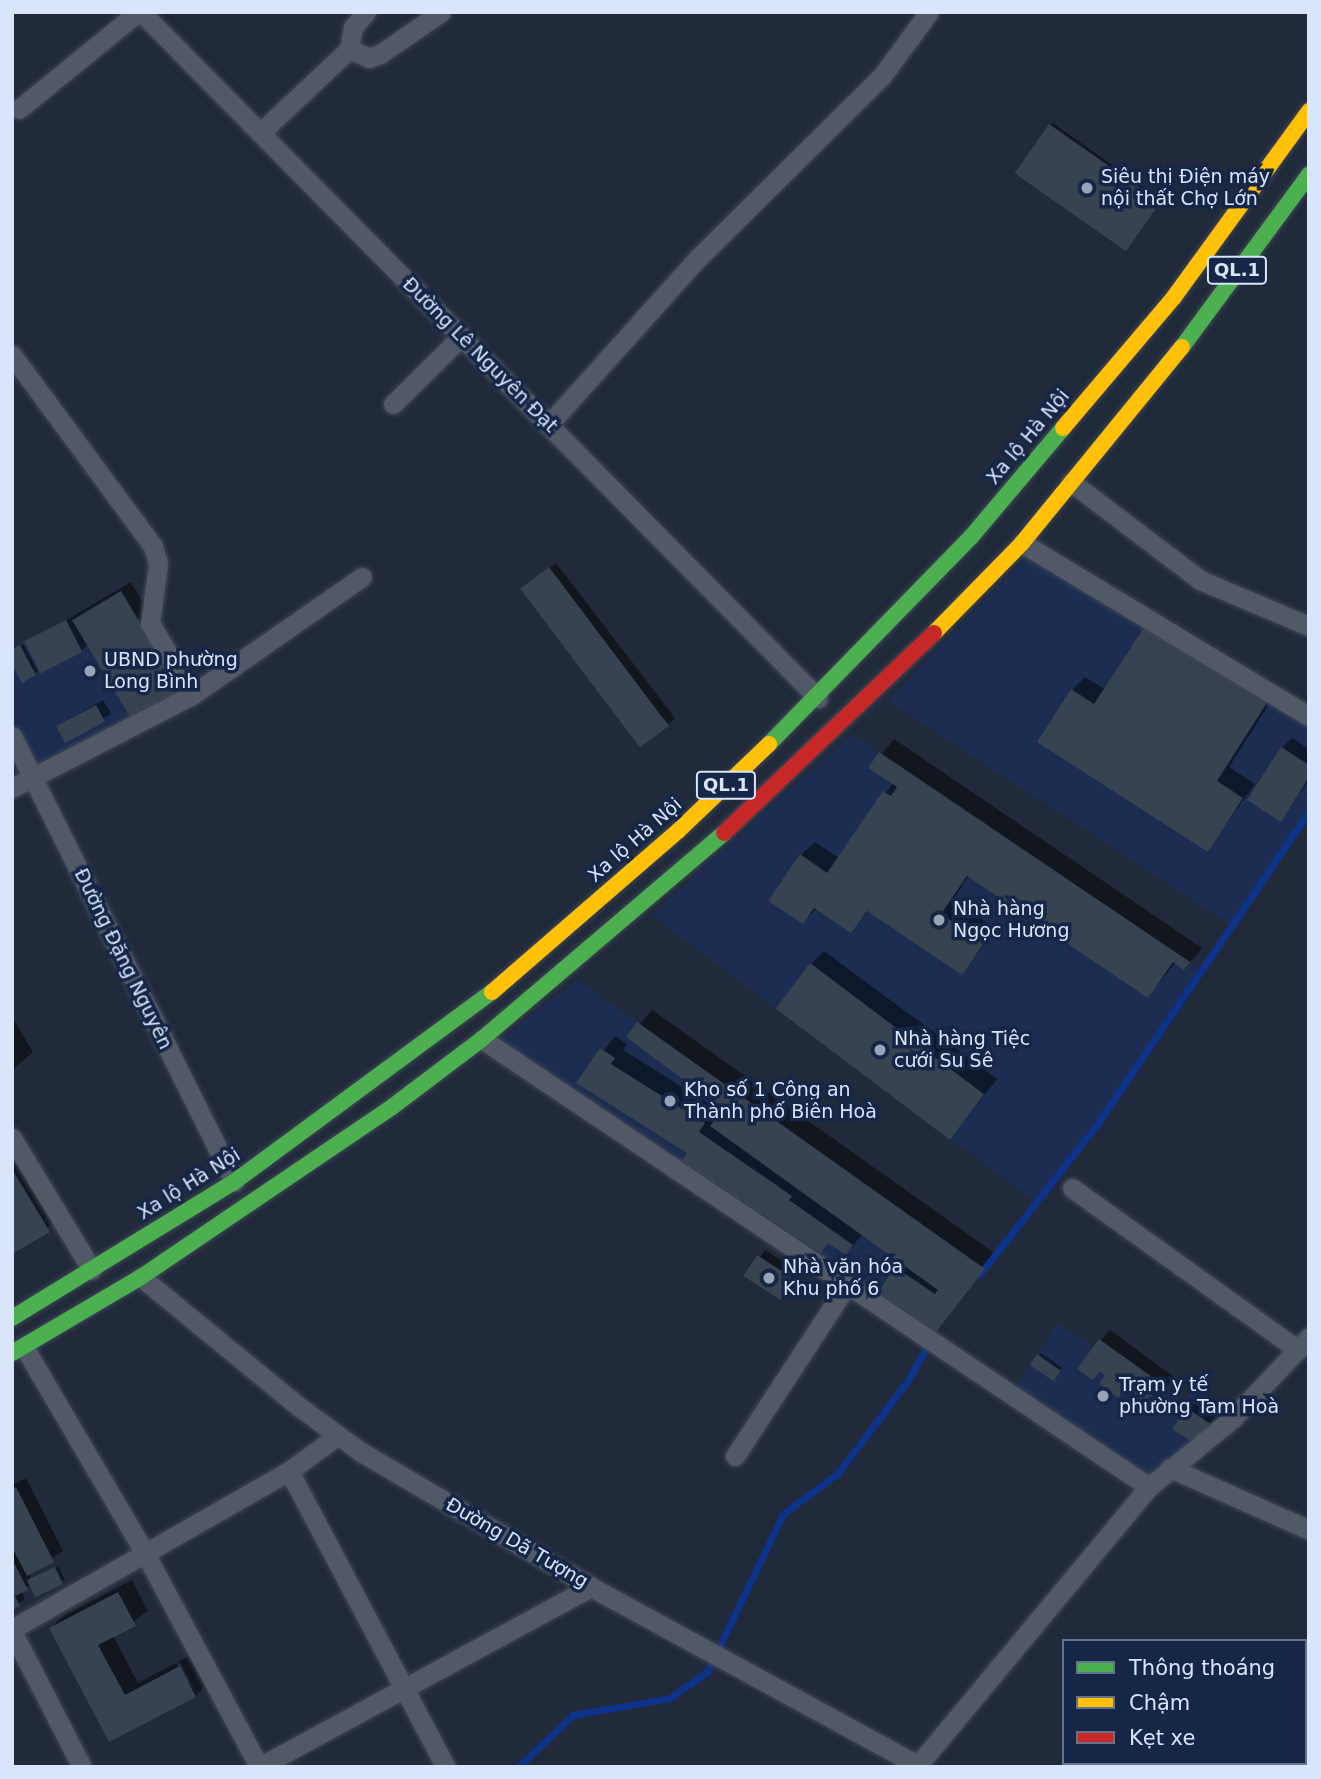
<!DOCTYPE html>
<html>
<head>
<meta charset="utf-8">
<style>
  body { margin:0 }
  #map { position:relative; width:1321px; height:1779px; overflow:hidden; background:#212a3b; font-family:"DejaVu Sans",sans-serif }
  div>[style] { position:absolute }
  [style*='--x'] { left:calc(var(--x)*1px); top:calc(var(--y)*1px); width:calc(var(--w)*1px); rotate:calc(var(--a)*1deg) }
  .built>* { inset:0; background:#1c2d51 }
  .shadow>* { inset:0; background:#0007; transform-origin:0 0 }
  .stream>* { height:7px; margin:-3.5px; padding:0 3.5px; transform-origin:3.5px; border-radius:3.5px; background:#0d3289 }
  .building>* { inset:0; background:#374351; transform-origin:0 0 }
  .roads { filter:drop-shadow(0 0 2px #3f4655) drop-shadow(0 0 2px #3f4655) }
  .street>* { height:19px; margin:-9.5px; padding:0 9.5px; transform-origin:9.5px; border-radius:9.5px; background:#515866 }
  .fast>* { height:16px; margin:-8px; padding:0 8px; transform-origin:8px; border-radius:8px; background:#4caf50 }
  .slow>* { height:16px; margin:-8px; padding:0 8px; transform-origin:8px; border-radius:8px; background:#ffc107 }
  .jam>* { height:16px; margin:-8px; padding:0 8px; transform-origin:8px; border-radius:8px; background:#c62828 }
  .dots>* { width:19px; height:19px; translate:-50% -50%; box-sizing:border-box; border:4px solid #162646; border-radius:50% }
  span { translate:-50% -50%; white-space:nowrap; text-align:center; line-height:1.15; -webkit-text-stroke:7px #162646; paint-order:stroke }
  .shield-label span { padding:2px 5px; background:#162646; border:2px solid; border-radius:5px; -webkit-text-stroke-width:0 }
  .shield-label { font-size:18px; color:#d9e5fb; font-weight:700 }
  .poi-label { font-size:19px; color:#d9e5fb }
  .left { translate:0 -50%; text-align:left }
  .street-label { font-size:19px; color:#d9e5fb }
  .frame { position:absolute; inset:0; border:14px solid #d9e5fb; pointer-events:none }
  .legend { position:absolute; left:1062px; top:1639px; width:245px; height:126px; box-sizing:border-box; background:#162646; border:2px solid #64728e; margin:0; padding:9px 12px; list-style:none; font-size:21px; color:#d9e5fb }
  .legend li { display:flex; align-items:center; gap:14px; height:35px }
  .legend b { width:35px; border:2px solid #64728e }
</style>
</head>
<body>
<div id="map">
  <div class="built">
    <i style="clip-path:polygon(1028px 555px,1309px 726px,1309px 811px,1234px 927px,888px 701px)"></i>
    <i style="clip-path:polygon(121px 591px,181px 692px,36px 768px,12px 718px,12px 649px)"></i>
    <i style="clip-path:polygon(852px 734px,1203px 971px,1037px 1203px,651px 915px)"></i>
    <i style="clip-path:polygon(577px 979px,985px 1269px,936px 1332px,500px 1040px)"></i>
    <i style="clip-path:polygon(1058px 1323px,1093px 1347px,1099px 1339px,1184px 1401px,1193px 1390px,1225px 1413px,1148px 1476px,1016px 1386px)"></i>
  </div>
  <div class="shadow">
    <i style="clip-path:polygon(1053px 123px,1161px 200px,1125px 248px,1050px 125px)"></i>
    <i style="clip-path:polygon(556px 563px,675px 718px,669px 724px,529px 583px)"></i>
    <i style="clip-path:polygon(131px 582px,189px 681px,87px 645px,81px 651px,27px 643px)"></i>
    <i style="clip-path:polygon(1160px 614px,1280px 687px,1229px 767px,1255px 784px,1207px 850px,1072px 690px,1085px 677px,1106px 690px)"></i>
    <i style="clip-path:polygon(23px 644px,38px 671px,23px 680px,12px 650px)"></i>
    <i style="left:103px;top:700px;width:16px;height:52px;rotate:60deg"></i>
    <i style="clip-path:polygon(1292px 738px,1309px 749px,1309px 780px,1281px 819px,1282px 748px)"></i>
    <i style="clip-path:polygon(894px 739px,1202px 948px,1198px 954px,1184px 967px,1176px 962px,1148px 996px,969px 875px,953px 900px,996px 929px,962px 973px,869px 910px,851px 931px,817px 908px,803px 922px,801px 855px,815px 842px,839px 858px,893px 783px,871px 767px)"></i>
    <i style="clip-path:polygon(824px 951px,997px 1079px,951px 1137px,811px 964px)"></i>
    <i style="clip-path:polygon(652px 1010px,997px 1255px,936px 1330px,896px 1268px,902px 1262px,863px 1234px,846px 1253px,830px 1241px,821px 1251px,689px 1153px,579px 1082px,615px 1036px,627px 1044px,623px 1050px,717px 1109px,711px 1118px,716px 1121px,726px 1108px,628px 1037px)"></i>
    <i style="clip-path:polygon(12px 1017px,33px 1052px,12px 1070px)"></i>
    <i style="clip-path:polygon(12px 1133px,62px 1217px,12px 1252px)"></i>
    <i style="left:765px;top:1250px;width:42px;height:33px;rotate:33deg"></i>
    <i style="clip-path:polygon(1110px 1330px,1174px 1377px,1144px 1415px,1146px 1401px,1108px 1375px,1101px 1340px)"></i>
    <i style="clip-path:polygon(1041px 1353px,1062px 1368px,1055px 1376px,1038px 1356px)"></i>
    <i style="clip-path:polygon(1194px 1403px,1216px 1418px,1192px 1440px,1188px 1409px)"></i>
    <i style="clip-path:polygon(26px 1478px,63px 1551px,29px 1573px,31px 1579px,58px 1566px,65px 1580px,31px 1584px,21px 1591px,25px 1599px,12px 1608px,12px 1553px,16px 1551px,12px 1543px,12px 1485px)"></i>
    <i style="clip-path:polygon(132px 1580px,148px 1611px,113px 1635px,138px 1683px,176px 1663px,196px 1693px,179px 1661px,194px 1654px,209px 1682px,195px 1696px,110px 1740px,51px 1628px,65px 1615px)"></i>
  </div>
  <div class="stream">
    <i style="--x:980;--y:1274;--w:192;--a:-52"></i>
    <i style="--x:1098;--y:1123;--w:377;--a:-55.9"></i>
    <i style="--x:518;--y:1767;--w:76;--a:-43.4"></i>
    <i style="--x:573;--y:1715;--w:98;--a:-9.9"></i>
    <i style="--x:670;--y:1698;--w:45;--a:-35.1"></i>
    <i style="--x:707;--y:1672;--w:175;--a:-64.3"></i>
    <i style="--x:783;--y:1514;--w:69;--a:-36.7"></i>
    <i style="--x:838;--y:1473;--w:116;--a:-53"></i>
    <i style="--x:908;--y:1380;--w:43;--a:-60.4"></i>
  </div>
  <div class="building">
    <i style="left:1049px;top:124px;width:136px;height:60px;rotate:35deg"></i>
    <i style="left:549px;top:567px;width:199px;height:36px;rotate:53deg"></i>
    <i style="left:121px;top:591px;width:117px;height:57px;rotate:59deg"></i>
    <i style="left:66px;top:620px;width:36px;height:47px;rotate:63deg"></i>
    <i style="clip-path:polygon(1145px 626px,1268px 701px,1217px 781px,1243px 798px,1208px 852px,1037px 742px,1071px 689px,1094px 704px)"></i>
    <i style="clip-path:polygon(20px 645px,36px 675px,22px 683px,12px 665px,12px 649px)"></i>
    <i style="left:96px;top:705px;width:19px;height:45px;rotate:62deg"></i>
    <i style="clip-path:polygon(1281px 747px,1309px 765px,1309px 777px,1281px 822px,1247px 800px)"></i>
    <i style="clip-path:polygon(879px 752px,1190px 962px,1184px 970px,1173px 962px,1148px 998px,967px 876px,941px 914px,984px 943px,962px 975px,867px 911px,851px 933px,814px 908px,803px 924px,768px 901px,800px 854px,827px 873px,883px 791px,891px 796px,897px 787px,868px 768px)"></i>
    <i style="left:810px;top:963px;width:218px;height:57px;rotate:37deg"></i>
    <i style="clip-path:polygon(637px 1022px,985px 1269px,936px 1332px,878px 1292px,895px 1267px,935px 1294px,938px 1290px,710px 1126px,723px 1109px,626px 1037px)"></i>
    <i style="clip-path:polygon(600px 1048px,615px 1058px,611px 1064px,705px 1123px,699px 1132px,792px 1196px,789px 1200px,853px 1245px,846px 1255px,828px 1243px,821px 1253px,682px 1161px,687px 1153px,576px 1083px)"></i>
    <i style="clip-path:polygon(12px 1169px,50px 1232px,12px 1254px)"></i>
    <i style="left:757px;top:1255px;width:45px;height:25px;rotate:33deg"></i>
    <i style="clip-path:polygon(1099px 1339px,1166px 1387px,1144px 1417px,1136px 1411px,1144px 1402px,1126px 1388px,1118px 1398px,1099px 1384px,1105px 1375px,1100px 1371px,1093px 1380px,1077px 1369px)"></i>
    <i style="left:1037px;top:1354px;width:29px;height:13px;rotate:35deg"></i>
    <i style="clip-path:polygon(1187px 1408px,1212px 1425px,1192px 1442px,1172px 1429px)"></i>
    <i style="clip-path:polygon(16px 1487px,54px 1562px,27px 1576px,12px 1547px,12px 1489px)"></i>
    <i style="clip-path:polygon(12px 1559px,28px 1590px,15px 1596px,20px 1606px,12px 1610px)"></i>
    <i style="left:55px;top:1567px;width:19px;height:31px;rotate:65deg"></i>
    <i style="clip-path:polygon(118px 1592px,136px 1626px,98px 1645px,125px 1695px,180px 1666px,196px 1697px,109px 1742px,49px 1628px)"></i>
  </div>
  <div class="roads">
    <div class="street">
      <i style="--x:141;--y:12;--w:964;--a:45.38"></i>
      <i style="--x:349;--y:49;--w:22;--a:-80"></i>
      <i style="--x:353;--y:27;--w:20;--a:-49"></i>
      <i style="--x:19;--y:109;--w:154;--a:-39.2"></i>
      <i style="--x:260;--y:133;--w:122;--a:-43.3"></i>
      <i style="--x:349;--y:49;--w:22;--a:24"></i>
      <i style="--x:369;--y:58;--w:12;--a:-20"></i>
      <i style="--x:380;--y:54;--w:74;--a:-34.5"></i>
      <i style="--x:12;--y:355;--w:237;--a:53.6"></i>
      <i style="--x:153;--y:546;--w:19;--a:74"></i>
      <i style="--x:158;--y:564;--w:60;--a:97.7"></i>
      <i style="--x:150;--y:623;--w:83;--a:59.7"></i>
      <i style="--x:393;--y:404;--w:95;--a:-44.6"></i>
      <i style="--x:549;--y:424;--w:222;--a:-48.1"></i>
      <i style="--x:697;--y:259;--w:260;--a:-44.7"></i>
      <i style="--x:882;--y:76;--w:79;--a:-53.7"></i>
      <i style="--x:1071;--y:482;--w:162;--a:37.2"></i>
      <i style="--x:1200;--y:580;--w:118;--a:22.9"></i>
      <i style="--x:1022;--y:543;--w:335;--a:31.1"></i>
      <i style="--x:12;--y:736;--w:498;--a:63.5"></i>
      <i style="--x:12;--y:788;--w:203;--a:-27.3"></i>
      <i style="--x:192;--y:695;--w:207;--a:-34.8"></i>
      <i style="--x:482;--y:1039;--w:803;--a:33.89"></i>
      <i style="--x:12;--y:1138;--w:154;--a:58.8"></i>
      <i style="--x:1072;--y:1188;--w:278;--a:35.6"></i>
      <i style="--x:141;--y:1277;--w:203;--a:39.4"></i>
      <i style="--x:298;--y:1406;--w:78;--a:36.1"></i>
      <i style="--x:361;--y:1452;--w:267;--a:30.4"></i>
      <i style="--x:591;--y:1587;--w:376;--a:28.6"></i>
      <i style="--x:24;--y:1347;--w:241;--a:59.6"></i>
      <i style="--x:146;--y:1555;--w:240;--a:61.9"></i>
      <i style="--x:735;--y:1456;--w:208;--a:-56.8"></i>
      <i style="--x:1170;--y:1468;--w:152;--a:24"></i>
      <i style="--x:289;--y:1471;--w:335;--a:62.1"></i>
      <i style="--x:12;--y:1629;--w:319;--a:-29.7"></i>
      <i style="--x:289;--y:1471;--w:59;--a:-36.1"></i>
      <i style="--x:12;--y:1631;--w:153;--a:62.8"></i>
      <i style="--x:918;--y:1765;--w:361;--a:-50.3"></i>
      <i style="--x:1149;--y:1487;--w:109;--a:-39.4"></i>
      <i style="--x:1233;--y:1418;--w:111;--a:-46.8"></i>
      <i style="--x:259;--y:1767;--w:378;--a:-28.5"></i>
    </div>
    <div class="fast">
      <i style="--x:1182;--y:347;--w:214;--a:-53.6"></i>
      <i style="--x:769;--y:744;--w:289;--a:-45.7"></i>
      <i style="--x:971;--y:537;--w:143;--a:-49.8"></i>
      <i style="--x:12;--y:1318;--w:260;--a:-31.5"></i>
      <i style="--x:234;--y:1182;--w:320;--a:-36.4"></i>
      <i style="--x:12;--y:1353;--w:150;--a:-30.5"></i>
      <i style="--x:141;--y:1277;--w:303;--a:-34.1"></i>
      <i style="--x:392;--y:1107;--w:113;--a:-37.1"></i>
      <i style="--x:482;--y:1039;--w:318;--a:-40.4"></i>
    </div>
    <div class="slow">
      <i style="--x:1063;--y:428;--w:172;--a:-49.7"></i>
      <i style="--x:1174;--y:297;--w:230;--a:-54"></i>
      <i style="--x:934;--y:633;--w:126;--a:-45.6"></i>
      <i style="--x:1022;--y:543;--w:253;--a:-50.8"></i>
      <i style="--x:492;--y:992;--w:246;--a:-40.9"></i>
      <i style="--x:678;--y:831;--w:126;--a:-43.7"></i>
    </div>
    <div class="jam">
      <i style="--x:724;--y:833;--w:290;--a:-43.6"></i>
    </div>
  </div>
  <div class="dots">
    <i style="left:1087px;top:188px;background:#99a4b8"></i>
    <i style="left:90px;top:671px;background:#99a4b8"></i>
    <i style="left:939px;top:920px;background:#99a4b8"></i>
    <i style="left:880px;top:1050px;background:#99a4b8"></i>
    <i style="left:670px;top:1101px;background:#99a4b8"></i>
    <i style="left:769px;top:1278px;background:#99a4b8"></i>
    <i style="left:1103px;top:1396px;background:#99a4b8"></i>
  </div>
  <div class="shield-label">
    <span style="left:1237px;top:270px">QL.1</span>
    <span style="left:726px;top:785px">QL.1</span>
  </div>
  <div class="poi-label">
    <span class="left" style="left:1101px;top:188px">Siêu thị Điện máy<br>nội thất Chợ Lớn</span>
    <span class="left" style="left:104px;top:671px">UBND phường<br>Long Bình</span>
    <span class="left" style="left:953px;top:920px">Nhà hàng<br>Ngọc Hương</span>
    <span class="left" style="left:894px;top:1050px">Nhà hàng Tiệc<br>cưới Su Sê</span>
    <span class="left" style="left:684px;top:1101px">Kho số 1 Công an<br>Thành phố Biên Hoà</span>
    <span class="left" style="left:783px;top:1278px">Nhà văn hóa<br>Khu phố 6</span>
    <span class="left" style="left:1119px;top:1396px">Trạm y tế<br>phường Tam Hoà</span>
  </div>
  <div class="street-label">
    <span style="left:480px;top:355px;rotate:45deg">Đường Lê Nguyên Đạt</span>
    <span style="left:1028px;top:437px;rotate:-50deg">Xa lộ Hà Nội</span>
    <span style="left:635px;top:840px;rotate:-41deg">Xa lộ Hà Nội</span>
    <span style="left:123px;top:959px;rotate:64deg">Đường Đặng Nguyên</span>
    <span style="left:189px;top:1184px;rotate:-32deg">Xa lộ Hà Nội</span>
    <span style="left:517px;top:1543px;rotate:30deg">Đường Dã Tượng</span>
  </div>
  <div class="frame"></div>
  <ul class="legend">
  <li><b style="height:9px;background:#4caf50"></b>Thông thoáng</li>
  <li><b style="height:9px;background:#ffc107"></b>Chậm</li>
  <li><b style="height:9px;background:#c62828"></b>Kẹt xe</li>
  </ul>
</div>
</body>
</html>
